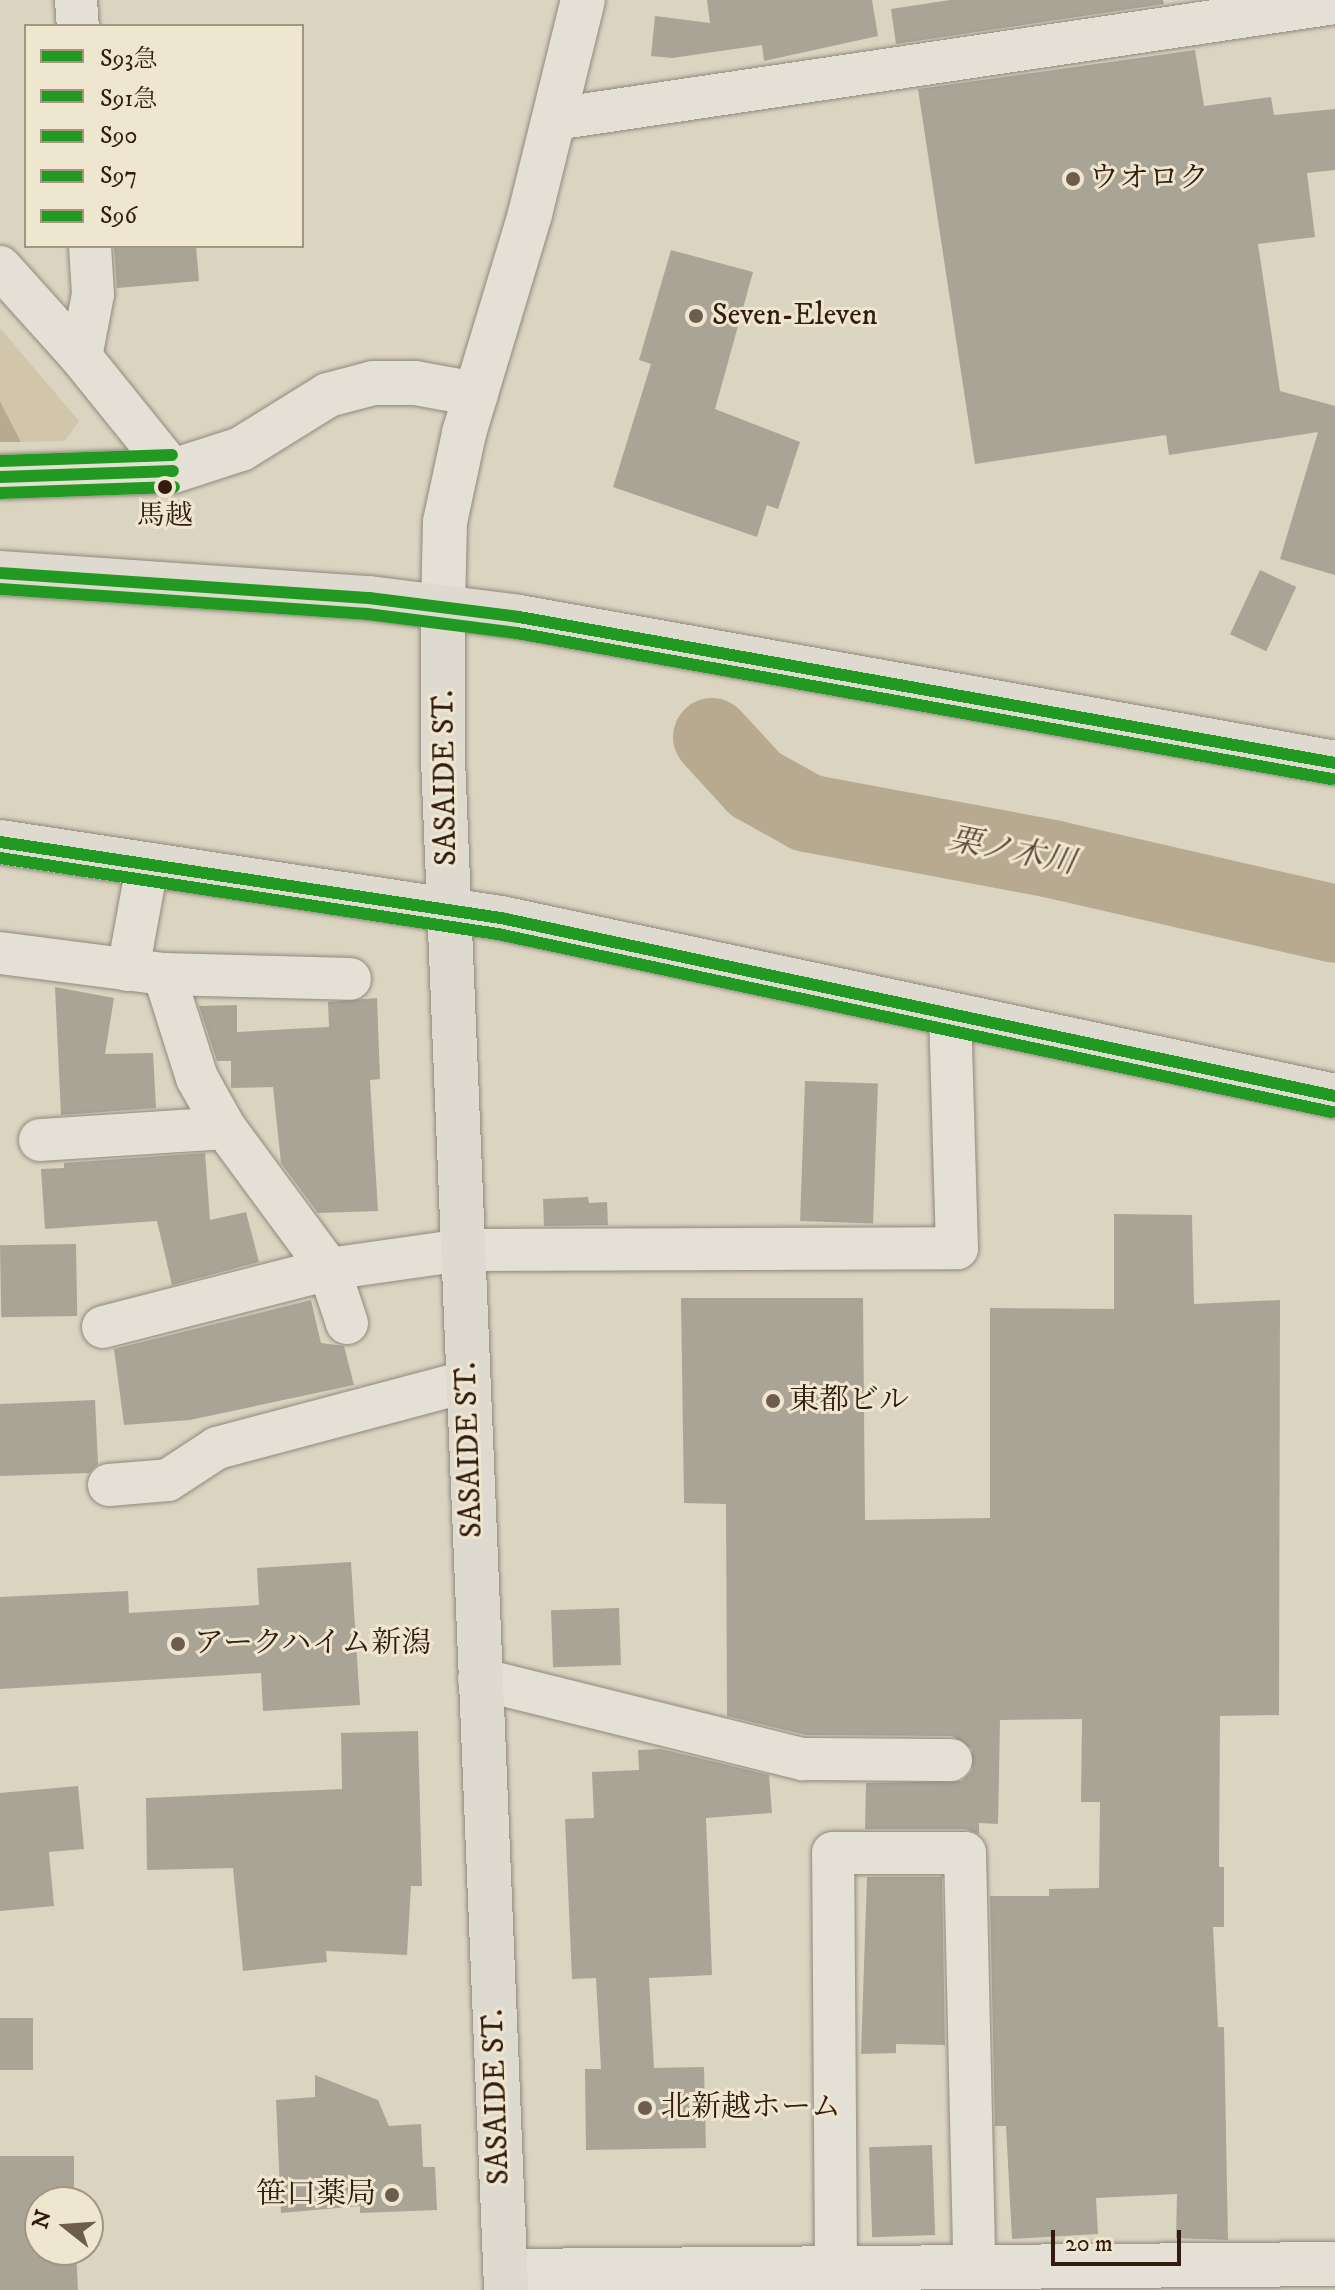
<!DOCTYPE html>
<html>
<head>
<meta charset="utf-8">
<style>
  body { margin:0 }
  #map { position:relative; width:1335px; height:2290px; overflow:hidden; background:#dbd4c1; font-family:"IM FELL DW Pica","Noto Serif JP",serif }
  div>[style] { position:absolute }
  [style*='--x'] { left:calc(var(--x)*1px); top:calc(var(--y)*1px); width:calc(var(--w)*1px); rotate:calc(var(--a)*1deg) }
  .green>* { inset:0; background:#d1c5ac }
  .water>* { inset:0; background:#b8aa91 }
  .river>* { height:78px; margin:-39px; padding:0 39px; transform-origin:39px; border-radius:39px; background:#b8aa91 }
  .building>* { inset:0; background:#aaa497; transform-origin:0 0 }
  .roads { filter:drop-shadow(0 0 2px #90897d) drop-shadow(0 0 2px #90897d) }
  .minor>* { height:42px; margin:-21px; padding:0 21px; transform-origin:21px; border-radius:21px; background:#e4e0d6 }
  .tertiary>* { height:44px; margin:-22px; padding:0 22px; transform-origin:22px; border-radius:22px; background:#e4e0d6 }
  .primary>* { height:44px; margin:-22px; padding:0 22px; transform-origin:22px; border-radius:22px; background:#dedacf }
  .trunk>* { height:44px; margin:-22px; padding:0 22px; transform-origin:22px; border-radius:22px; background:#dedacf }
  .bus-1>* { height:12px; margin:-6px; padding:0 6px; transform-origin:6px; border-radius:6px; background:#292 }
  .bus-2>* { height:12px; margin:-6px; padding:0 6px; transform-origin:6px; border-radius:6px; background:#292 }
  .bus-3>* { height:12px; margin:-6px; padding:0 6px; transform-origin:6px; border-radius:6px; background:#292 }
  .bus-4>* { height:12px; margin:-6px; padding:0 6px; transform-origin:6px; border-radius:6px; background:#292 }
  .bus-5>* { height:12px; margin:-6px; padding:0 6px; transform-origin:6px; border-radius:6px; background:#292 }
  .dots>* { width:22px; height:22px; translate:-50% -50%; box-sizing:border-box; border:4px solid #efe6d0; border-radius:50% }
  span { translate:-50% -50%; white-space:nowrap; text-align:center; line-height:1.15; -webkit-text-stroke:6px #efe6d0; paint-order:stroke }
  .bus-label { font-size:28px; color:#331c0f }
  .poi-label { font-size:30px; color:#331c0f }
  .left { translate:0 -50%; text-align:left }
  .right { translate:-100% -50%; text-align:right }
  .street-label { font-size:30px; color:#331c0f }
  .water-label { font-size:32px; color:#5c4736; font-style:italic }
  .legend { position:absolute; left:24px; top:24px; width:280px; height:224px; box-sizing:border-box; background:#efe6d0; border:2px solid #a49583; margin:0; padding:10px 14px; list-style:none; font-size:24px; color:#331c0f }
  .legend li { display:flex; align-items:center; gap:16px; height:40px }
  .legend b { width:40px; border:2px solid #a49583 }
  .north { position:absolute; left:24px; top:2186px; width:80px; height:80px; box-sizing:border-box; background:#efe6d0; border:2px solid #a49583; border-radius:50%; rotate:287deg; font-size:22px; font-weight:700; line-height:32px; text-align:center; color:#331c0f }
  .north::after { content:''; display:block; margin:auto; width:28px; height:36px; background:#6e5c4d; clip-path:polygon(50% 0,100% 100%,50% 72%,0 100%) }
  .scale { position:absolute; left:1051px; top:2230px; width:130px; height:36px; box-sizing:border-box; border:4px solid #331c0f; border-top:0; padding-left:10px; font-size:24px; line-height:28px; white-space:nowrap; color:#331c0f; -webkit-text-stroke:6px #efe6d0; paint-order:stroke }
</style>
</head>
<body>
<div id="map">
  <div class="green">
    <i style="clip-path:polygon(0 328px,79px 421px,65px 441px,21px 442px,0 401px)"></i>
  </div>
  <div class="water">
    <i style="clip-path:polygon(0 401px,21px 442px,0 442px)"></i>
  </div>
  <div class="river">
    <i style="--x:712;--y:737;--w:64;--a:47.5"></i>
    <i style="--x:755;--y:784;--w:60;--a:29.1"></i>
    <i style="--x:807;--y:813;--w:249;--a:10.6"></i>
    <i style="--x:1052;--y:859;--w:290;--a:12.9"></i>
  </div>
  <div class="building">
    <i style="clip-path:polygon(707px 0,872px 0,878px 36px,764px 61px,762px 45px,672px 58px,651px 56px,655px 16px,710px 23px)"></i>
    <i style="clip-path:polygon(950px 0,1163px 0,1164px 4px,896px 44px,891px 9px)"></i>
    <i style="clip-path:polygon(1195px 50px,1204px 106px,1271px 97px,1274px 115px,1335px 109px,1335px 170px,1307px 173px,1315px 237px,1258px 244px,1280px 391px,1335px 406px,1335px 575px,1280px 559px,1318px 432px,1169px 455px,1166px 435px,975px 464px,918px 89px)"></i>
    <i style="clip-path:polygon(114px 246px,196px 246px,199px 281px,117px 288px)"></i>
    <i style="clip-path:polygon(671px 250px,753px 272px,715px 409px,800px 442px,778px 509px,767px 505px,757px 537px,613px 487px,651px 364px,639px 360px)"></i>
    <i style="left:1260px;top:570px;width:40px;height:71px;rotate:25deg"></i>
    <i style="clip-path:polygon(55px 987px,114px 998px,105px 1054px,153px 1053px,156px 1108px,61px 1115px)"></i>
    <i style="clip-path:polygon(377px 998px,380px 1079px,370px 1080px,378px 1211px,318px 1213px,281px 1163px,273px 1087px,231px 1088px,231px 1061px,217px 1061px,199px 1006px,237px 1005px,237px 1032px,329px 1027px,328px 1002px)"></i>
    <i style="left:805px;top:1081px;width:73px;height:140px;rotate:2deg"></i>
    <i style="clip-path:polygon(205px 1153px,210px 1220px,246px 1212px,259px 1262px,172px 1285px,157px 1221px,45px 1229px,41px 1169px,64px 1168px,64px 1163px)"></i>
    <i style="clip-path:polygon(588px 1197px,589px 1203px,607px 1202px,608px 1225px,544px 1226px,543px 1199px)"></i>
    <i style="clip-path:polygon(1114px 1214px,1192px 1215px,1194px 1304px,1280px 1300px,1279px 1715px,1220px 1716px,1219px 1867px,1224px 1867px,1224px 1927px,1213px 1927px,1218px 2027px,1224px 2027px,1228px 2240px,1176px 2238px,1177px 2194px,1096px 2198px,1098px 2234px,1012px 2239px,1006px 2126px,995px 2126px,990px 1896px,1049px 1896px,1049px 1889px,1099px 1888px,1100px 1802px,1081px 1802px,1082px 1719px,1000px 1720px,998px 1824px,979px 1823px,979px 1834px,965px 1829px,865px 1829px,866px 1783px,962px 1781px,972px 1771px,972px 1749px,952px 1736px,806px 1735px,727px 1716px,726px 1504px,684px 1503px,681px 1298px,863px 1298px,865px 1520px,990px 1518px,990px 1308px,1114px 1309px)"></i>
    <i style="left:76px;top:1244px;width:72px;height:76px;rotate:89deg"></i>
    <i style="clip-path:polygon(311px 1300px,321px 1343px,344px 1346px,354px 1385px,190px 1420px,124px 1425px,114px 1349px)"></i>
    <i style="clip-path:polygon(95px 1400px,98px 1464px,89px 1473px,0 1476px,0 1404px)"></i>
    <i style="clip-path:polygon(351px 1562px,360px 1705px,263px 1711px,261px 1673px,0 1689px,0 1597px,128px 1591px,129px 1613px,259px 1605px,257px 1568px)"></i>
    <i style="left:619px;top:1608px;width:57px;height:68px;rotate:88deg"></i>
    <i style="clip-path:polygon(418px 1731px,422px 1886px,411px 1886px,407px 1955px,326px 1951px,327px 1962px,243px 1971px,233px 1868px,147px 1870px,146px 1798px,342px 1789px,341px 1733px)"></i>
    <i style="clip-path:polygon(661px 1749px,769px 1775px,772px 1813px,706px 1818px,712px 1975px,649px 1978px,654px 2068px,704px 2067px,706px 2148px,586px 2150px,585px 2069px,601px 2069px,596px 1978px,572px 1979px,565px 1819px,594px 1818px,592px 1772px,639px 1770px,638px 1750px)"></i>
    <i style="clip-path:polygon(78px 1786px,84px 1849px,49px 1852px,54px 1906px,0 1911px,0 1793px)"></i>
    <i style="clip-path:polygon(867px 1877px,942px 1877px,945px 2045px,896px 2044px,896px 2053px,861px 2054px)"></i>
    <i style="left:0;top:2018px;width:33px;height:52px"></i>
    <i style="clip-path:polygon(315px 2075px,378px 2100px,389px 2126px,421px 2124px,423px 2167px,435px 2167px,437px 2210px,360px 2213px,360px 2206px,281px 2213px,276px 2100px,315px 2097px)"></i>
    <i style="left:932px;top:2145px;width:90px;height:63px;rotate:88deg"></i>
    <i style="clip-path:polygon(0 2156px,74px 2156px,74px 2202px,40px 2202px,40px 2250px,76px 2250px,78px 2290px,0 2290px)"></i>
  </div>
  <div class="roads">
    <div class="minor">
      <i style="--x:76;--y:0;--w:26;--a:86"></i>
      <i style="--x:555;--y:119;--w:789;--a:-8.46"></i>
      <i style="--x:0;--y:267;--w:121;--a:48"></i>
      <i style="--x:81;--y:357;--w:146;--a:51.1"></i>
      <i style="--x:81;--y:357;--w:64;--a:-79.2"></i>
      <i style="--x:93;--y:294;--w:48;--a:-93.6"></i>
      <i style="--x:0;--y:953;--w:165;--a:7.3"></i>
      <i style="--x:164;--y:974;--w:186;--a:1.5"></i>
      <i style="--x:128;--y:970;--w:106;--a:-79.6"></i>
      <i style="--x:164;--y:974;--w:109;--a:72.4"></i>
      <i style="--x:197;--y:1078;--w:57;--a:60.8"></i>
      <i style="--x:225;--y:1128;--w:175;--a:53.6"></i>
      <i style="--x:329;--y:1269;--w:135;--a:-8.1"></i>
      <i style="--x:463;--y:1250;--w:494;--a:-0.2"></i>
      <i style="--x:957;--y:1248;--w:233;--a:-91.7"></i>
      <i style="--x:40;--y:1140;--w:185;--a:-3.7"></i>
      <i style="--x:103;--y:1327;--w:233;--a:-14.4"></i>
      <i style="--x:329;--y:1269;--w:57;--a:71.6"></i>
      <i style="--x:109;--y:1485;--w:59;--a:-4.8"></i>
      <i style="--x:168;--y:1480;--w:59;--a:-33.1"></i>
      <i style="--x:217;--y:1448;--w:260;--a:-14.9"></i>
      <i style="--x:479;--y:1679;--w:334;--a:13.9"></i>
      <i style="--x:803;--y:1759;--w:148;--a:0.4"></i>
      <i style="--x:836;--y:2266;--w:413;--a:-90.4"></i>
      <i style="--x:833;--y:1853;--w:132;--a:0"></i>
      <i style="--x:965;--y:1853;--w:411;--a:88.7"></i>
    </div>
    <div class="tertiary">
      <i style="--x:0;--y:477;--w:173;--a:-2"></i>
      <i style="--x:173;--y:471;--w:71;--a:-17.9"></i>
      <i style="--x:241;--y:449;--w:102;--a:-31.8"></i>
      <i style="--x:328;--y:395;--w:47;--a:-14.9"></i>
      <i style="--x:373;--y:383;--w:42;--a:0"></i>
      <i style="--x:415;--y:383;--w:62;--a:10.2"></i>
      <i style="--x:443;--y:609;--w:87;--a:-88.7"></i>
      <i style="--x:445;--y:522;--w:91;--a:-77.9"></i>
      <i style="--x:464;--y:433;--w:229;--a:-73.2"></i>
      <i style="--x:530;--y:214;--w:220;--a:-76.1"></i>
      <i style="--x:505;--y:2271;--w:830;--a:-0.48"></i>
    </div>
    <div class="primary">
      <i style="--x:443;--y:609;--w:150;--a:90"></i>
      <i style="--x:443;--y:759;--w:1532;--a:87.64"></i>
    </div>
    <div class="trunk">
      <i style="--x:0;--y:573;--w:370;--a:3.9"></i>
      <i style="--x:369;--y:598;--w:151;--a:7.2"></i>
      <i style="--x:519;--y:617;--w:829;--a:10.14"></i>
      <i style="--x:0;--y:842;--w:507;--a:8.63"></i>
      <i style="--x:501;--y:918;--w:853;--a:12.05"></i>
    </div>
  </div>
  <div class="bus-1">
    <i style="--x:0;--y:573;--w:370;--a:3.9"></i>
    <i style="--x:369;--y:598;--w:151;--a:7.2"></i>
    <i style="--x:519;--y:617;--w:829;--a:10.14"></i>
    <i style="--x:0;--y:842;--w:507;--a:8.63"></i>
    <i style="--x:501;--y:918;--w:853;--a:12.05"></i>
  </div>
  <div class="bus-2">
    <i style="--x:0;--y:589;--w:368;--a:3.9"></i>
    <i style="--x:367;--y:614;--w:151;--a:7.2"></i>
    <i style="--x:517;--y:633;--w:828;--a:10.16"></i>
    <i style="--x:0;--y:858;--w:504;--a:8.68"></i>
    <i style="--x:498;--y:934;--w:853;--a:12.05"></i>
  </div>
  <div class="bus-3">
    <i style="--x:0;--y:477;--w:173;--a:-2"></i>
  </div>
  <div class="bus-4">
    <i style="--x:1;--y:493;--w:173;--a:-2"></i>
  </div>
  <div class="bus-5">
    <i style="--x:0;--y:461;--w:172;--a:-2"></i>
  </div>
  <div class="dots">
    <i style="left:1073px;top:179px;background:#6e5c4d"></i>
    <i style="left:696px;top:316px;background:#6e5c4d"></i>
    <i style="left:165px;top:487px;background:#331c0f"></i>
    <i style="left:773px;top:1401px;background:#6e5c4d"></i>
    <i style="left:178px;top:1644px;background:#6e5c4d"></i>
    <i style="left:645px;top:2108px;background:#6e5c4d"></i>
    <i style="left:392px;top:2195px;background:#6e5c4d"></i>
  </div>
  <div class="bus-label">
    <span style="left:165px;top:516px">馬越</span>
  </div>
  <div class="poi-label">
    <span class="left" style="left:1089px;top:179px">ウオロク</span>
    <span class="left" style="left:712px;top:316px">Seven-Eleven</span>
    <span class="left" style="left:789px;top:1401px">東都ビル</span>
    <span class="left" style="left:194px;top:1644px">アークハイム新潟</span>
    <span class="left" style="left:661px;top:2108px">北新越ホーム</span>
    <span class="right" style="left:376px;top:2195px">笹口薬局</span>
  </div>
  <div class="street-label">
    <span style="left:446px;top:778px;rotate:-91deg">SASAIDE ST.</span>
    <span style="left:470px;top:1450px;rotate:-92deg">SASAIDE ST.</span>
    <span style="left:497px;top:2097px;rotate:-92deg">SASAIDE ST.</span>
  </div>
  <div class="water-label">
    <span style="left:1012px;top:852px;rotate:11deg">栗ノ木川</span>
  </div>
  <ul class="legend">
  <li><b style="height:10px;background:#292"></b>S93急</li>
  <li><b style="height:10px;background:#292"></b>S91急</li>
  <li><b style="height:10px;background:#292"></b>S90</li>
  <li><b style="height:10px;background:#292"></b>S97</li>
  <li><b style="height:10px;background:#292"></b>S96</li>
  </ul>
  <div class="north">N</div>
  <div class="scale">20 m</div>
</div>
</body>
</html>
